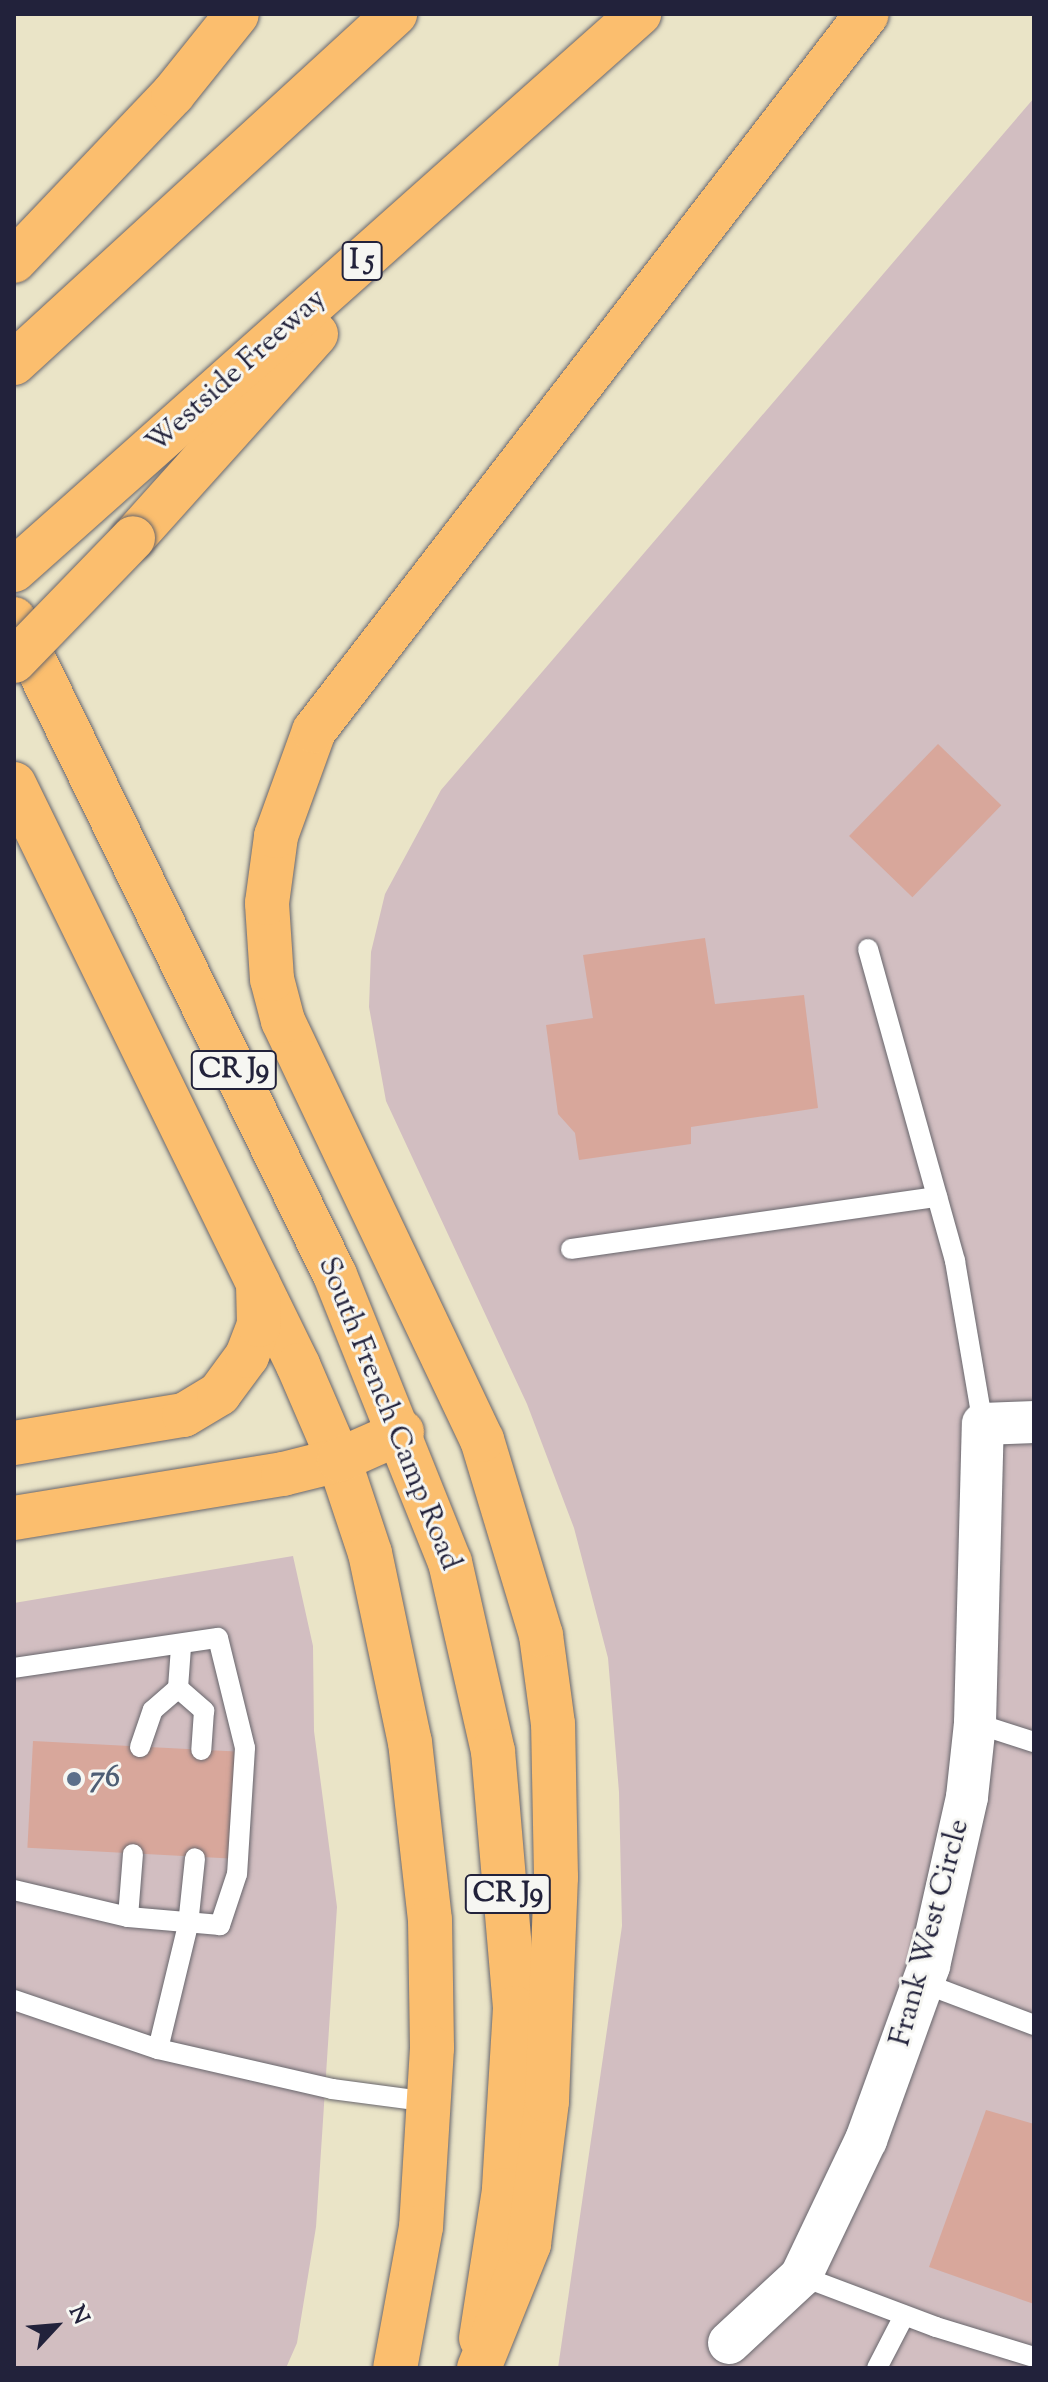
<!DOCTYPE html>
<html>
<head>
<meta charset="utf-8">
<style>
  body { margin:0 }
  #map { position:relative; width:1048px; height:2382px; overflow:hidden; background:#eae4c7; font-family:"Sorts Mill Goudy",serif }
  div>[style] { position:absolute }
  [style*='--x'] { left:calc(var(--x)*1px); top:calc(var(--y)*1px); width:calc(var(--w)*1px); rotate:calc(var(--a)*1deg) }
  .industrial>* { inset:0; background:#d2bec1 }
  .building>* { inset:0; background:#d8a79b; transform-origin:0 0 }
  .roads { filter:drop-shadow(0 0 2px #68666c) drop-shadow(0 0 2px #68666c) }
  .lane>* { height:20px; margin:-10px; padding:0 10px; transform-origin:10px; border-radius:10px; background:#fff }
  .street>* { height:42px; margin:-21px; padding:0 21px; transform-origin:21px; border-radius:21px; background:#fff }
  .primary>* { height:44px; margin:-22px; padding:0 22px; transform-origin:22px; border-radius:22px; background:#fbbe6e }
  .highway>* { height:44px; margin:-22px; padding:0 22px; transform-origin:22px; border-radius:22px; background:#fbbe6e }
  .bridges { filter:drop-shadow(0 0 2px #68666c) drop-shadow(0 0 2px #68666c) }
  .highway-bridge>* { height:44px; margin:-22px; padding:0 22px; transform-origin:22px; border-radius:22px; background:#fbbe6e }
  .dots>* { width:22px; height:22px; translate:-50% -50%; box-sizing:border-box; border:4px solid #f6f6f2; border-radius:50% }
  span { translate:-50% -50%; white-space:nowrap; text-align:center; line-height:1.15; -webkit-text-stroke:6px #f6f6f2; paint-order:stroke }
  .shield-label span { padding:2px 6px; background:#f6f6f2; border:2px solid; border-radius:6px; -webkit-text-stroke-width:0 }
  .shield-label { font-size:28px; color:#22223b; font-weight:700 }
  .street-label { font-size:30px; color:#22223b }
  .service-label { font-size:30px; color:#4e5e75; font-weight:700 }
  .left { translate:0 -50%; text-align:left }
  .frame { position:absolute; inset:0; border:16px solid #22223b; pointer-events:none }
  .north { position:absolute; left:16px; top:2286px; width:80px; height:80px; -webkit-text-stroke:6px #f6f6f2; paint-order:stroke; rotate:64deg; font-size:22px; font-weight:700; line-height:32px; text-align:center; color:#22223b }
  .north::after { content:''; display:block; margin:auto; width:28px; height:36px; background:#22223b; clip-path:polygon(50% 0,100% 100%,50% 72%,0 100%) }
</style>
</head>
<body>
<div id="map">
  <div class="industrial">
    <i style="clip-path:polygon(1034px 98px,1034px 2368px,558px 2368px,622px 1926px,619px 1792px,608px 1658px,574px 1528px,527px 1404px,386px 1101px,369px 1007px,371px 952px,385px 894px,441px 790px)"></i>
    <i style="clip-path:polygon(293px 1556px,313px 1646px,314px 1731px,337px 1907px,316px 2227px,297px 2343px,286px 2368px,14px 2368px,14px 1603px)"></i>
  </div>
  <div class="building">
    <i style="left:938px;top:744px;width:88px;height:128px;rotate:44deg"></i>
    <i style="clip-path:polygon(705px 938px,715px 1004px,804px 995px,818px 1108px,691px 1127px,691px 1144px,579px 1160px,575px 1133px,558px 1114px,546px 1025px,593px 1018px,583px 955px)"></i>
    <i style="left:33px;top:1741px;width:203px;height:107px;rotate:3deg"></i>
    <i style="clip-path:polygon(986px 2110px,1034px 2124px,1034px 2304px,929px 2267px)"></i>
  </div>
  <div class="roads">
    <div class="lane">
      <i style="--x:868;--y:949;--w:324;--a:74.4"></i>
      <i style="--x:955;--y:1261;--w:165;--a:80.3"></i>
      <i style="--x:571;--y:1249;--w:370;--a:-8.1"></i>
      <i style="--x:14;--y:1668;--w:206;--a:-8.4"></i>
      <i style="--x:218;--y:1638;--w:113;--a:76.2"></i>
      <i style="--x:245;--y:1748;--w:126;--a:93.6"></i>
      <i style="--x:237;--y:1874;--w:54;--a:108.4"></i>
      <i style="--x:220;--y:1925;--w:92;--a:-175"></i>
      <i style="--x:128;--y:1917;--w:63;--a:-85.5"></i>
      <i style="--x:178;--y:1688;--w:35;--a:41"></i>
      <i style="--x:204;--y:1711;--w:39;--a:94"></i>
      <i style="--x:975;--y:1723;--w:62;--a:17.9"></i>
      <i style="--x:140;--y:1747;--w:39;--a:-71"></i>
      <i style="--x:153;--y:1710;--w:33;--a:-41"></i>
      <i style="--x:178;--y:1688;--w:41;--a:-85.8"></i>
      <i style="--x:14;--y:1890;--w:117;--a:13.3"></i>
      <i style="--x:923;--y:1983;--w:119;--a:20.7"></i>
      <i style="--x:14;--y:2000;--w:152;--a:18.8"></i>
      <i style="--x:158;--y:2049;--w:179;--a:12.9"></i>
      <i style="--x:332;--y:2089;--w:98;--a:7.6"></i>
      <i style="--x:158;--y:2049;--w:128;--a:-76.4"></i>
      <i style="--x:188;--y:1925;--w:67;--a:-84"></i>
      <i style="--x:801;--y:2276;--w:144;--a:20.7"></i>
      <i style="--x:936;--y:2327;--w:102;--a:17"></i>
      <i style="--x:877;--y:2368;--w:59;--a:-62.6"></i>
    </div>
    <div class="street">
      <i style="--x:729;--y:2343;--w:98;--a:-42.9"></i>
      <i style="--x:801;--y:2276;--w:151;--a:-64.5"></i>
      <i style="--x:866;--y:2140;--w:185;--a:-70.1"></i>
      <i style="--x:929;--y:1966;--w:173;--a:-77.3"></i>
      <i style="--x:967;--y:1797;--w:74;--a:-83.8"></i>
      <i style="--x:975;--y:1723;--w:299;--a:-88.5"></i>
      <i style="--x:983;--y:1424;--w:51;--a:-2.2"></i>
    </div>
    <div class="primary">
      <i style="--x:14;--y:619;--w:730;--a:63.93"></i>
      <i style="--x:335;--y:1275;--w:309;--a:68.2"></i>
      <i style="--x:450;--y:1562;--w:194;--a:77.2"></i>
      <i style="--x:493;--y:1751;--w:258;--a:85.1"></i>
      <i style="--x:515;--y:2008;--w:182;--a:93.5"></i>
      <i style="--x:504;--y:2190;--w:150;--a:98.8"></i>
      <i style="--x:14;--y:784;--w:647;--a:63.95"></i>
      <i style="--x:298;--y:1365;--w:103;--a:66.7"></i>
      <i style="--x:339;--y:1460;--w:98;--a:71.6"></i>
      <i style="--x:370;--y:1553;--w:193;--a:78.1"></i>
      <i style="--x:410;--y:1742;--w:179;--a:83.6"></i>
      <i style="--x:430;--y:1920;--w:128;--a:89.1"></i>
      <i style="--x:432;--y:2048;--w:179;--a:93.5"></i>
      <i style="--x:421;--y:2227;--w:143;--a:100.4"></i>
    </div>
    <div class="highway">
      <i style="--x:14;--y:261;--w:231;--a:-46.4"></i>
      <i style="--x:173;--y:94;--w:102;--a:-51.3"></i>
      <i style="--x:14;--y:363;--w:517;--a:-42.49"></i>
      <i style="--x:133;--y:538;--w:274;--a:-48.1"></i>
      <i style="--x:14;--y:570;--w:837;--a:-41.66"></i>
      <i style="--x:14;--y:1443;--w:172;--a:-9.4"></i>
      <i style="--x:184;--y:1415;--w:41;--a:-31"></i>
      <i style="--x:219;--y:1394;--w:47;--a:-53.6"></i>
      <i style="--x:247;--y:1356;--w:33;--a:-69"></i>
      <i style="--x:259;--y:1325;--w:42;--a:-91.4"></i>
      <i style="--x:14;--y:1518;--w:273;--a:-9.3"></i>
      <i style="--x:283;--y:1474;--w:58;--a:-14"></i>
      <i style="--x:339;--y:1460;--w:69;--a:-24"></i>
      <i style="--x:479;--y:2368;--w:134;--a:-68"></i>
      <i style="--x:529;--y:2244;--w:144;--a:-82.8"></i>
      <i style="--x:547;--y:2101;--w:224;--a:-87.7"></i>
      <i style="--x:556;--y:1877;--w:153;--a:-91.1"></i>
      <i style="--x:553;--y:1724;--w:90;--a:-97.7"></i>
      <i style="--x:541;--y:1635;--w:204;--a:-106.8"></i>
      <i style="--x:482;--y:1440;--w:464;--a:-115.4"></i>
      <i style="--x:283;--y:1021;--w:43;--a:-104.7"></i>
      <i style="--x:272;--y:979;--w:76;--a:-93.8"></i>
      <i style="--x:267;--y:903;--w:68;--a:-82.3"></i>
      <i style="--x:276;--y:836;--w:112;--a:-70.1"></i>
      <i style="--x:314;--y:731;--w:905;--a:-52.36"></i>
    </div>
  </div>
  <div class="bridges">
    <div class="highway-bridge">
      <i style="--x:14;--y:661;--w:171;--a:-45.9"></i>
    </div>
  </div>
  <div class="dots">
    <i style="left:74px;top:1779px;background:#5c6f8a"></i>
  </div>
  <div class="shield-label">
    <span style="left:362px;top:261px">I 5</span>
    <span style="left:234px;top:1070px">CR J9</span>
    <span style="left:508px;top:1894px">CR J9</span>
  </div>
  <div class="street-label">
    <span style="left:237px;top:372px;rotate:-42deg">Westside Freeway</span>
    <span style="left:388px;top:1414px;rotate:68deg">South French Camp Road</span>
    <span style="left:931px;top:1933px;rotate:-75deg">Frank West Circle</span>
  </div>
  <div class="service-label">
    <span class="left" style="left:90px;top:1779px">76</span>
  </div>
  <div class="frame"></div>
  <div class="north">N</div>
</div>
</body>
</html>
